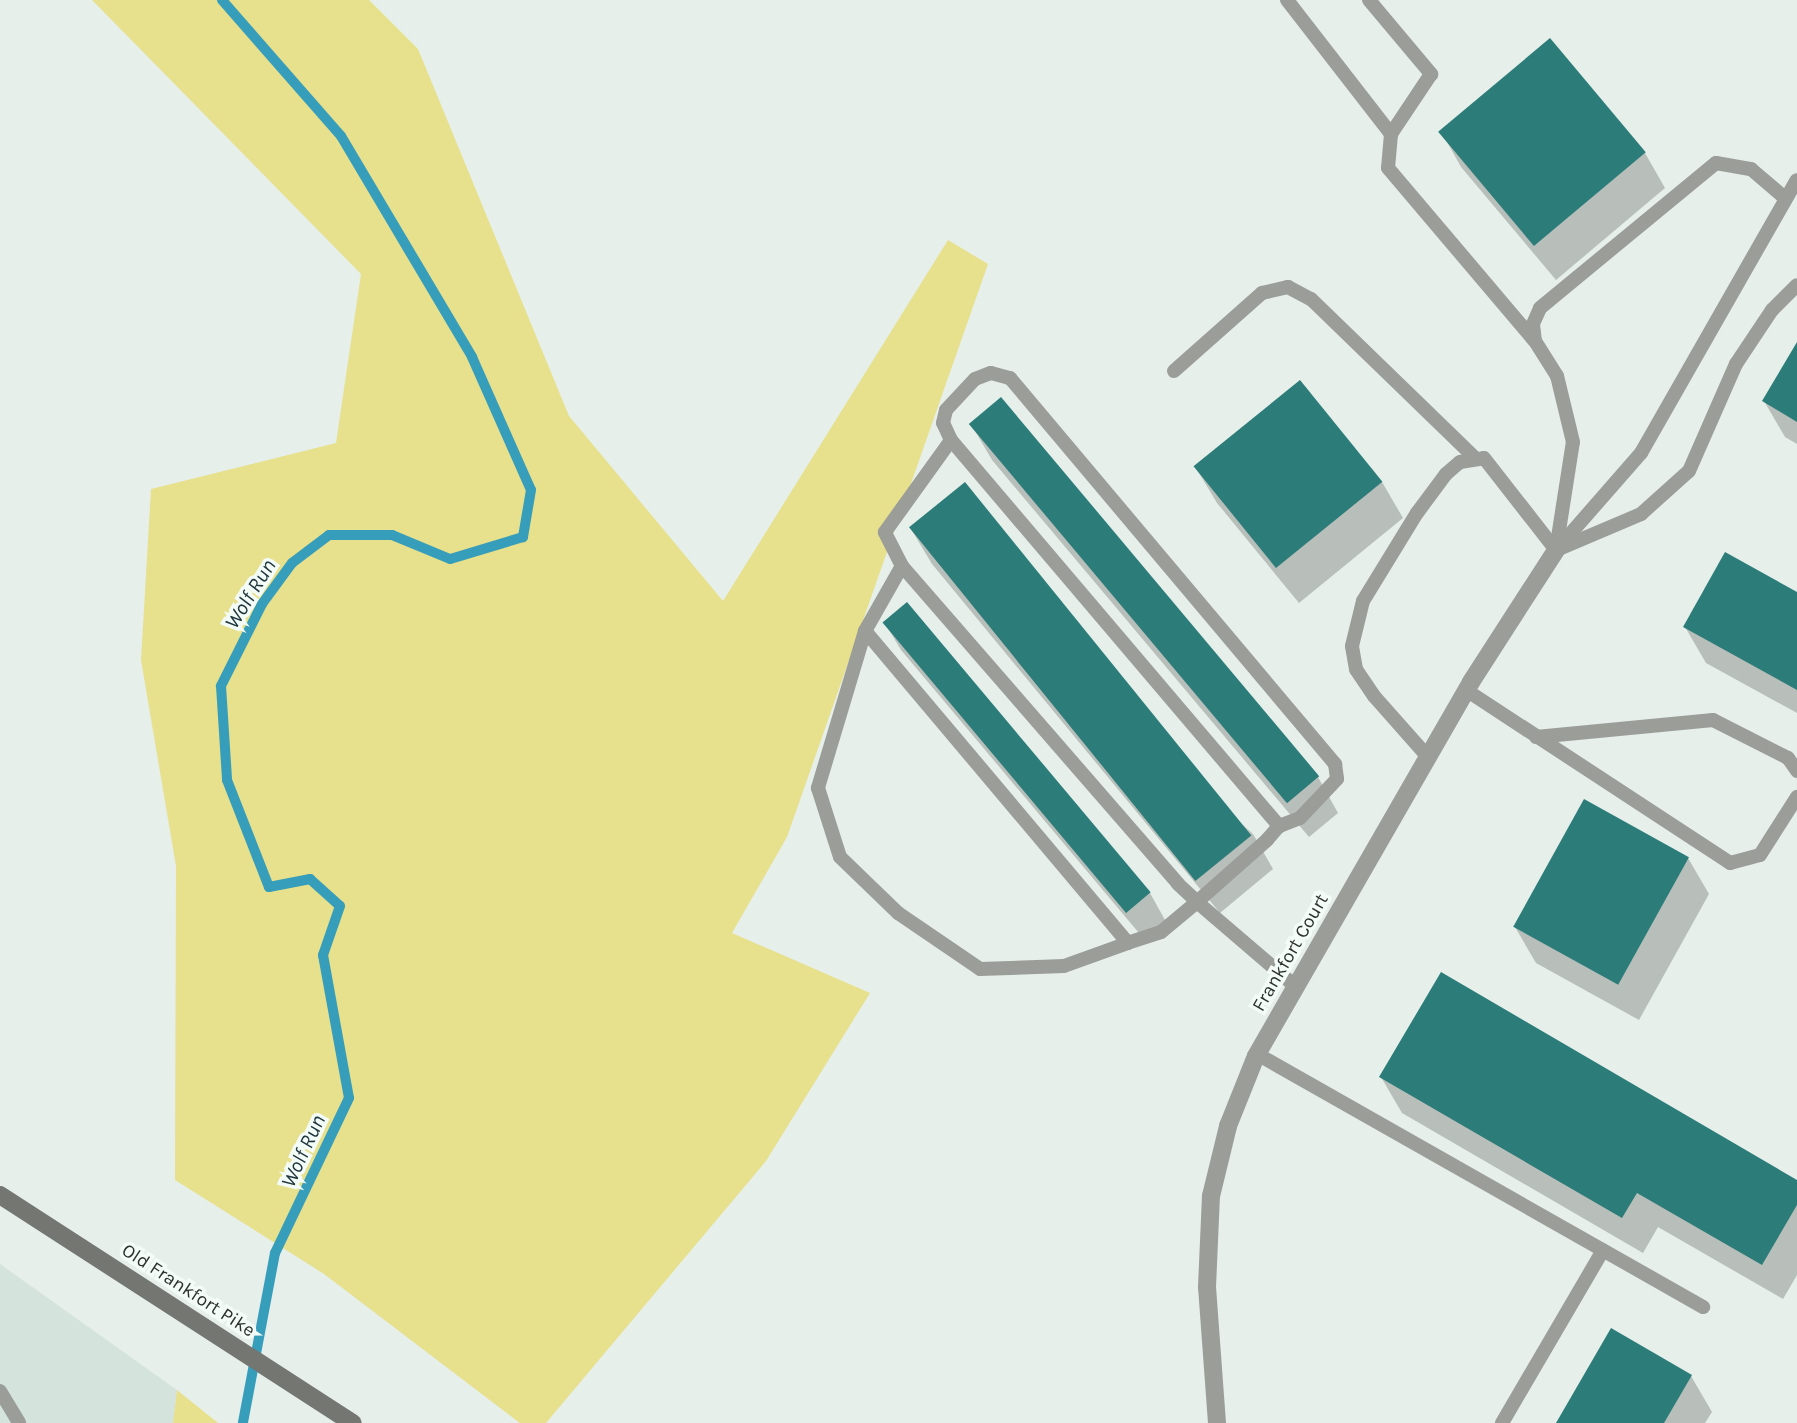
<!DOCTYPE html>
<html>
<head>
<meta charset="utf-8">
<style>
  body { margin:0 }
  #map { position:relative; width:1797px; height:1423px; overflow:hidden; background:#e6efea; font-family:Karla,sans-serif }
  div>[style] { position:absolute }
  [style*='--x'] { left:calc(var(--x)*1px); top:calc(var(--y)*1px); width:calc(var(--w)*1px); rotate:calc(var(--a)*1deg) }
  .built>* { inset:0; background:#d4e3db }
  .green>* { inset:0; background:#e7e08c }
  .shadow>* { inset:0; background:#0003 }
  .stream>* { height:10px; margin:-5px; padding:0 5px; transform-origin:5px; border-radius:5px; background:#369dbb }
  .building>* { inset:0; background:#2c7c79; transform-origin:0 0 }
  .lane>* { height:14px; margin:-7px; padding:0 7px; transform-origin:7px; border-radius:7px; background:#9b9d99 }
  .street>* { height:18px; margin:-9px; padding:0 9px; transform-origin:9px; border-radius:9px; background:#9b9d99 }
  .secondary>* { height:18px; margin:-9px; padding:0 9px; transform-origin:9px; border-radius:9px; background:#747672 }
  span { translate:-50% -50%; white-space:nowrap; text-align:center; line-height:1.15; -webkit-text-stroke:7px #f4fcf8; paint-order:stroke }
  .street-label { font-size:19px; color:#2d312f }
  .water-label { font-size:21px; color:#20373e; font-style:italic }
</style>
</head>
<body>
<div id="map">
  <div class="built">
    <i style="clip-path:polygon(0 1264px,177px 1390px,173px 1423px,0 1423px)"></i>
  </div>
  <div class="green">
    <i style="clip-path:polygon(92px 0,369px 0,418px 49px,569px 416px,723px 601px,948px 240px,988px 264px,787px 837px,732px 933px,870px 993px,766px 1161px,546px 1423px,520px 1423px,324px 1274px,175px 1180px,176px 866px,141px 660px,151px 489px,336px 443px,361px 274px)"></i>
    <i style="clip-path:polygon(177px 1390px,218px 1423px,173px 1423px)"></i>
  </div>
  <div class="shadow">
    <i style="clip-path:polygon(1441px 131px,1645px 153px,1665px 188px,1556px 280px,1461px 167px)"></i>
    <i style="clip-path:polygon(1797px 346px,1797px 444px,1785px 437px,1764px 401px)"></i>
    <i style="clip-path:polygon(1300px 383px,1382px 482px,1403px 518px,1299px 603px,1217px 503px,1196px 468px)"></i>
    <i style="clip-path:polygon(1001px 399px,1318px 777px,1338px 813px,1309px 837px,992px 460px,971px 424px)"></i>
    <i style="clip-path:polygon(911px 529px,1253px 834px,1273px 869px,1220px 913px,932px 564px)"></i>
    <i style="clip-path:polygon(1797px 594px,1797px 713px,1706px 663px,1685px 627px)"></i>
    <i style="clip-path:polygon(885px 623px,1150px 893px,1165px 920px,1144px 939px,901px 650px)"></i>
    <i style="clip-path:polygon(1688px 858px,1709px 894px,1639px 1020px,1536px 963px,1515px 927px)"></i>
    <i style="clip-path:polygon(1381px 1077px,1797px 1182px,1797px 1275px,1783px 1299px,1658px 1227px,1643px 1253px,1402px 1113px)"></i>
    <i style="clip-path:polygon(1691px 1376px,1712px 1412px,1705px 1423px,1558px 1423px)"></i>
  </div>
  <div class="stream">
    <i style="--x:222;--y:0;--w:181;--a:48.8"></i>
    <i style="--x:341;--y:136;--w:257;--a:59.3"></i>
    <i style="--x:472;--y:357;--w:145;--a:66.1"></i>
    <i style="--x:531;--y:490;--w:48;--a:99.7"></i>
    <i style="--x:523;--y:537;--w:76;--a:163.2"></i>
    <i style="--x:450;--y:559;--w:63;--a:-157.5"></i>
    <i style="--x:392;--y:535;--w:63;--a:180"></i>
    <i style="--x:329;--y:535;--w:46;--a:142.9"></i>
    <i style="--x:292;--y:563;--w:51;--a:126.2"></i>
    <i style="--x:262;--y:604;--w:92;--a:116.6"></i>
    <i style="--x:221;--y:686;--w:94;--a:86.3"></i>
    <i style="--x:227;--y:780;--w:115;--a:68.6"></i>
    <i style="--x:269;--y:887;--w:42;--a:-11"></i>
    <i style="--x:310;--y:879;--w:40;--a:42"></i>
    <i style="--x:340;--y:906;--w:52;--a:109.1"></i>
    <i style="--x:323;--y:955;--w:145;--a:79.7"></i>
    <i style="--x:349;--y:1098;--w:172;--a:115.5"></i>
    <i style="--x:275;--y:1253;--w:173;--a:100.7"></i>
  </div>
  <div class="building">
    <i style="left:1550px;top:38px;width:149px;height:146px;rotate:50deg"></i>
    <i style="clip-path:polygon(1797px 342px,1797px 422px,1762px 401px)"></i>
    <i style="left:1300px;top:380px;width:131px;height:137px;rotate:51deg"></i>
    <i style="left:1001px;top:397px;width:495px;height:42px;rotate:50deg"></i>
    <i style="left:965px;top:482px;width:455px;height:72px;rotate:51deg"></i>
    <i style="clip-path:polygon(1725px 552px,1797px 592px,1797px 690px,1683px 627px)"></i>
    <i style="left:907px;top:602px;width:379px;height:32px;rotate:50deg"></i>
    <i style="left:1584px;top:799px;width:120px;height:146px;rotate:29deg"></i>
    <i style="clip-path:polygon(1441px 972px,1797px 1180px,1797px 1205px,1762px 1265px,1637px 1193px,1622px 1218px,1379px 1077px)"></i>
    <i style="clip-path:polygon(1611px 1328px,1692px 1375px,1664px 1423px,1556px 1423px)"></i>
  </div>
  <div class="lane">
    <i style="--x:1287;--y:0;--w:170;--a:52.2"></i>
    <i style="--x:1369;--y:0;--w:97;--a:50"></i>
    <i style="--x:1431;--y:74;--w:72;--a:123.7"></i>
    <i style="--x:1391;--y:134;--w:34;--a:95"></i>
    <i style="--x:1388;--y:168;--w:226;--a:49.7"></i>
    <i style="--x:1174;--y:371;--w:118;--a:-41.6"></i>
    <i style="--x:1262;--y:293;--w:27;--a:-13"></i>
    <i style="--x:1288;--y:287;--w:26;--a:28"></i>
    <i style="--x:1311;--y:299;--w:227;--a:44.1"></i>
    <i style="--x:951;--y:440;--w:19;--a:-115"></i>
    <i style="--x:943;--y:423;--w:13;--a:-77"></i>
    <i style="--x:946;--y:410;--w:42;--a:-46.9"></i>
    <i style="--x:975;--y:379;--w:17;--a:-21"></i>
    <i style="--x:991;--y:373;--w:20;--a:15"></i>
    <i style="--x:1010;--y:378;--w:505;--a:49.9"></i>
    <i style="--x:1335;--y:764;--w:15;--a:82"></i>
    <i style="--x:1337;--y:779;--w:54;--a:133.5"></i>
    <i style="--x:1300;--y:818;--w:22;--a:159"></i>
    <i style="--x:1561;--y:548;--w:87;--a:-23"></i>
    <i style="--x:1641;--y:514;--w:64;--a:-41.9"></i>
    <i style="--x:1689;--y:471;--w:117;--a:-66.3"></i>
    <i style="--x:1736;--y:364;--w:65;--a:-56.3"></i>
    <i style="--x:1772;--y:310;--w:35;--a:-45"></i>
    <i style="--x:1557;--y:549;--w:128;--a:-48.8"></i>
    <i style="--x:1641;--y:453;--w:314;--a:-60.3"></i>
    <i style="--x:1556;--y:550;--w:109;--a:-81.1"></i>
    <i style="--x:1573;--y:442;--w:68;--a:-103.6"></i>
    <i style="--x:1557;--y:376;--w:41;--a:-122.2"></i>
    <i style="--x:1535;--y:341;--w:17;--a:-97"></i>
    <i style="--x:1533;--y:324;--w:17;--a:-66"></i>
    <i style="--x:1540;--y:308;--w:228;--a:-39.5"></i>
    <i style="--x:1716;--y:163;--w:36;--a:10"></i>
    <i style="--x:1751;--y:169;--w:45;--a:40.5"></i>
    <i style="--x:902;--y:566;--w:38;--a:-117"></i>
    <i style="--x:885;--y:532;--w:113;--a:-54.3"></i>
    <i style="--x:951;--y:440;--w:507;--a:49.64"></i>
    <i style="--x:1279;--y:826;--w:18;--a:131"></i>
    <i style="--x:1267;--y:840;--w:94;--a:138.5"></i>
    <i style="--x:1197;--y:902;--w:47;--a:140.2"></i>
    <i style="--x:1161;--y:932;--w:35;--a:162"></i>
    <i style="--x:1128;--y:943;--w:408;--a:-130.1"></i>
    <i style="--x:865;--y:631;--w:75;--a:-60.4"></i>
    <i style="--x:902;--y:566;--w:421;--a:49"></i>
    <i style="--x:1178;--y:884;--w:26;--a:43"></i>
    <i style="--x:1197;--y:902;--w:130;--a:40.6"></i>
    <i style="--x:865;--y:631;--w:164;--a:106.7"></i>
    <i style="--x:818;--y:788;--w:72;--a:72.3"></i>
    <i style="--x:840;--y:857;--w:81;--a:44"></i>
    <i style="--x:898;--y:913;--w:99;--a:34.3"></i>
    <i style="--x:980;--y:969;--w:84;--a:-2"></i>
    <i style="--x:1064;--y:966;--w:68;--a:-19.8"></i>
    <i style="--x:1466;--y:690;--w:316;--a:33.2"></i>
    <i style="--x:1730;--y:863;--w:31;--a:-15"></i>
    <i style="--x:1760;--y:855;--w:69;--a:-57.5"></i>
    <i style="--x:1536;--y:737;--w:178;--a:-5.5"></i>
    <i style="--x:1713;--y:720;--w:84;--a:26.9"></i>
    <i style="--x:1788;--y:758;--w:16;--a:55"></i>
    <i style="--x:1428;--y:757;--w:81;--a:-131.5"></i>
    <i style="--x:1374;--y:696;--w:32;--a:-124"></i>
    <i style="--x:1356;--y:669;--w:23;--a:-100"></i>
    <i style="--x:1352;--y:646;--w:46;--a:-76.3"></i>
    <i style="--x:1363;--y:601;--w:103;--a:-58.5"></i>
    <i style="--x:1417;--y:513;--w:49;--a:-53.4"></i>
    <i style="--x:1446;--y:474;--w:18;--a:-41"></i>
    <i style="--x:1460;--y:462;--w:24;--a:-9"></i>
    <i style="--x:1484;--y:458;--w:117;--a:52"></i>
    <i style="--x:1257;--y:1054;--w:513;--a:29.56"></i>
    <i style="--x:0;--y:1391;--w:37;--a:59"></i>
    <i style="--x:1502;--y:1423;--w:200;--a:-59.7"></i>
  </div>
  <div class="street">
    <i style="--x:1217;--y:1423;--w:136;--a:-94.2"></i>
    <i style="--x:1207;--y:1287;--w:91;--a:-87.5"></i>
    <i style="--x:1211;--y:1196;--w:72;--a:-76.3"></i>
    <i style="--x:1228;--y:1126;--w:75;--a:-68.2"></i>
    <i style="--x:1256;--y:1056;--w:431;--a:-60.1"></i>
    <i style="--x:1471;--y:682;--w:157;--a:-57.2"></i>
  </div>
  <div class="secondary">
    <i style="--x:0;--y:1195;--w:420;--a:32.9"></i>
  </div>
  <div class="street-label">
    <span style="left:1291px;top:953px;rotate:-60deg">Frankfort Court</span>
    <span style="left:188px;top:1291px;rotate:33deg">Old Frankfort Pike</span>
  </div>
  <div class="water-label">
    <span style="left:250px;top:594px;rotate:-58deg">Wolf Run</span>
    <span style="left:303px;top:1151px;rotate:-65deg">Wolf Run</span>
  </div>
</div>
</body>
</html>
